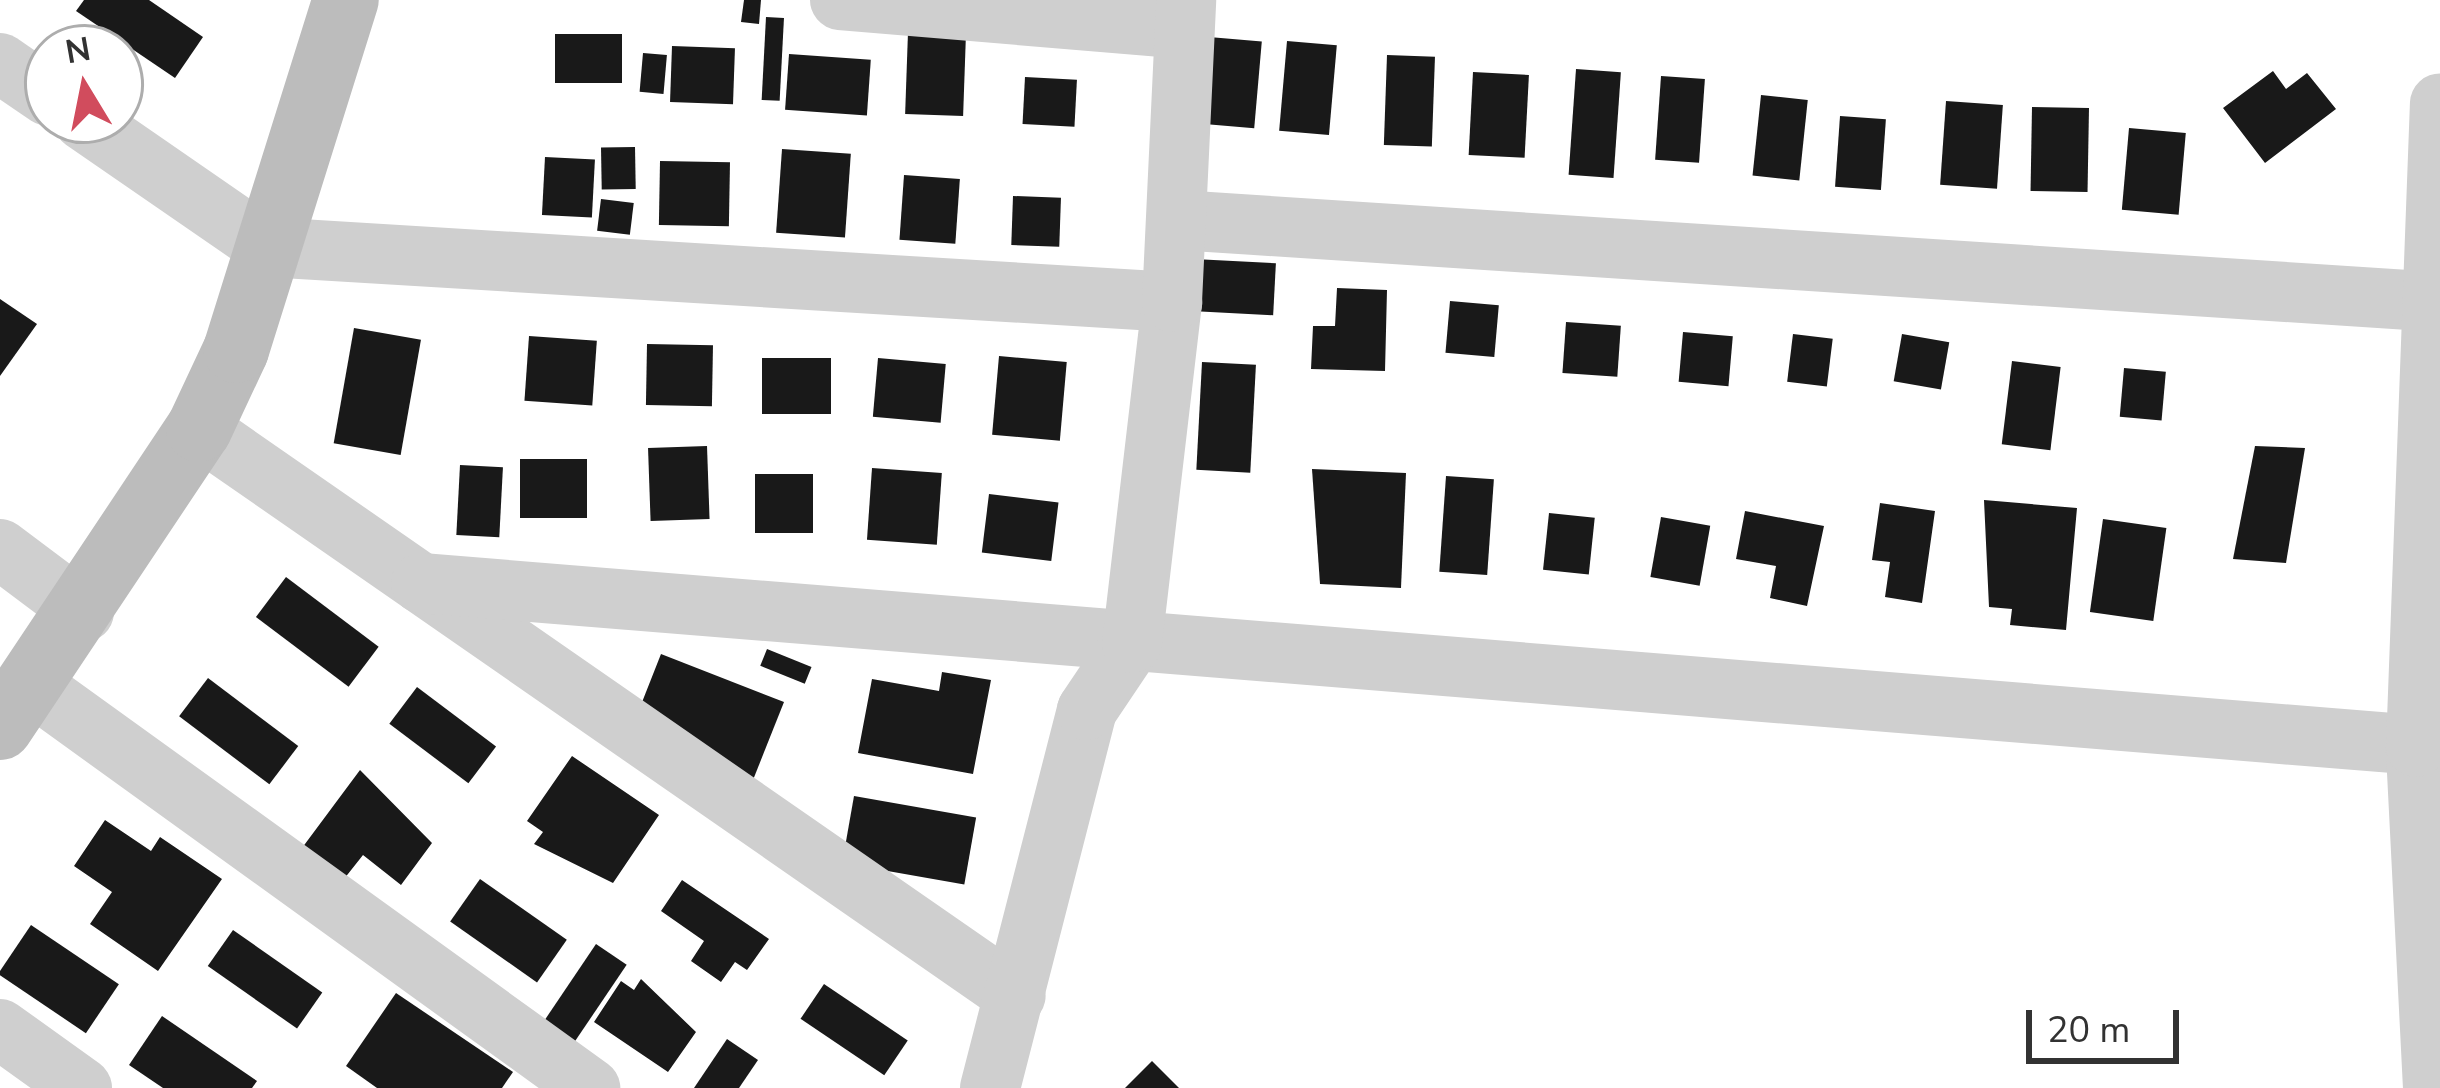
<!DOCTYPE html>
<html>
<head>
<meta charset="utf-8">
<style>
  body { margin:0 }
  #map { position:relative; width:2440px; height:1088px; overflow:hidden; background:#fff; font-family:"Nunito Sans",sans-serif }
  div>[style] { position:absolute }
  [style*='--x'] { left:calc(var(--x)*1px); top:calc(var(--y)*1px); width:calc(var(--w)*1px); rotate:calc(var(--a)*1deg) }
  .building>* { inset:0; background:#191919; transform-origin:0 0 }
  .street>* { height:60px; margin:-30px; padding:0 30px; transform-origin:30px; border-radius:30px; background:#cfcfcf }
  .secondary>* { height:66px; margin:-33px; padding:0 33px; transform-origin:33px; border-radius:33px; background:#bcbcbc }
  span { translate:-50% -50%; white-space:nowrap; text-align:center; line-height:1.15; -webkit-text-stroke:12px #fff; paint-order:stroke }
  .north { position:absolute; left:24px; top:24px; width:120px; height:120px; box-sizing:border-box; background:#fff; border:3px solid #adadad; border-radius:50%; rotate:350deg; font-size:33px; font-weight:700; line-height:48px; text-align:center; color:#323232 }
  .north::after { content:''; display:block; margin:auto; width:42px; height:54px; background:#d14c5d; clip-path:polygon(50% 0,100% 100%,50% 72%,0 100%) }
  .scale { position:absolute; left:2026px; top:1010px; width:153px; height:54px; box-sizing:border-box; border:6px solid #323232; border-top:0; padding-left:15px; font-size:36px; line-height:42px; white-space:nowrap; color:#323232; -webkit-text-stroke:9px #fff; paint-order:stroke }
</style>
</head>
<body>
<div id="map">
  <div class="building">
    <i style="clip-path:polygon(84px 0,149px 0,203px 37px,175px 78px,76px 11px)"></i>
    <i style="clip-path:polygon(744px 0,761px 0,759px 24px,741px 22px)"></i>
    <i style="left:766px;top:17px;width:18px;height:83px;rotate:3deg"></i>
    <i style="left:908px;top:32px;width:58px;height:82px;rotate:2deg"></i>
    <i style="left:622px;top:34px;width:49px;height:67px;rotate:90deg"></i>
    <i style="left:1209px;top:37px;width:53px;height:87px;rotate:5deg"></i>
    <i style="left:1287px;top:41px;width:50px;height:90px;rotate:5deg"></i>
    <i style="left:672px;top:46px;width:63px;height:56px;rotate:2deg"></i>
    <i style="left:643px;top:53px;width:24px;height:39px;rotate:5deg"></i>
    <i style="left:789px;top:54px;width:82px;height:56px;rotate:4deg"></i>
    <i style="left:1387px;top:55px;width:48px;height:90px;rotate:2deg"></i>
    <i style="left:1576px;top:69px;width:45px;height:106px;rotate:4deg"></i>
    <i style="clip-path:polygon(2273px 71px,2286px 89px,2307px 73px,2336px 109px,2265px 163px,2223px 108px)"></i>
    <i style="left:1473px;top:72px;width:56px;height:83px;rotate:3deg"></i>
    <i style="left:1661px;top:76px;width:44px;height:84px;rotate:4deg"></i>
    <i style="left:1025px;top:77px;width:52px;height:47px;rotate:3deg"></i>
    <i style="left:1761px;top:95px;width:47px;height:81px;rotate:6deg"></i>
    <i style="left:1946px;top:101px;width:57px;height:84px;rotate:4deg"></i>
    <i style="left:2032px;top:107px;width:57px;height:84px;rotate:1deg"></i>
    <i style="left:1840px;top:116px;width:46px;height:71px;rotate:4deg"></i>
    <i style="left:2129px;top:128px;width:57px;height:82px;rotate:5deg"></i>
    <i style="left:635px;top:147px;width:42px;height:34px;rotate:89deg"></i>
    <i style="left:782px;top:149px;width:69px;height:84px;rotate:4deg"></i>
    <i style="left:545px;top:157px;width:50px;height:58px;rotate:3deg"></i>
    <i style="left:660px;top:161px;width:70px;height:64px;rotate:1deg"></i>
    <i style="left:904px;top:175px;width:56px;height:65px;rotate:4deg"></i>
    <i style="left:1013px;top:196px;width:48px;height:49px;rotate:2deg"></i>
    <i style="left:601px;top:199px;width:33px;height:32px;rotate:7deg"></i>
    <i style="left:1194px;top:259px;width:82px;height:52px;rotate:3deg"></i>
    <i style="clip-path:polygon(1337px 288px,1387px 290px,1385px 371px,1311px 369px,1313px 326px,1335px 326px)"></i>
    <i style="clip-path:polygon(0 299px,37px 324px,0 376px)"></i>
    <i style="left:1450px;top:301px;width:49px;height:52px;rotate:5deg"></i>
    <i style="left:1566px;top:322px;width:55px;height:51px;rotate:4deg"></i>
    <i style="left:354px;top:328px;width:68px;height:117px;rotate:10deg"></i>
    <i style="left:1683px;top:332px;width:50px;height:50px;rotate:5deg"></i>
    <i style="left:1793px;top:334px;width:40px;height:48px;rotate:7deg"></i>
    <i style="left:1902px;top:334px;width:48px;height:48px;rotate:10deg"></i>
    <i style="left:529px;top:336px;width:68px;height:65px;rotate:4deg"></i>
    <i style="left:647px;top:344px;width:66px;height:61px;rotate:1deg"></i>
    <i style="left:999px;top:356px;width:68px;height:79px;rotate:5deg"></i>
    <i style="left:762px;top:358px;width:69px;height:56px"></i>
    <i style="left:878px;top:358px;width:68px;height:59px;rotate:5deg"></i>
    <i style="left:2012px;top:361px;width:49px;height:84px;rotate:7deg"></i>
    <i style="left:1202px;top:362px;width:54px;height:108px;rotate:3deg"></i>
    <i style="left:2124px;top:368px;width:42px;height:49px;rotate:5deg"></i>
    <i style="left:707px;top:446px;width:73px;height:59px;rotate:88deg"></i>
    <i style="clip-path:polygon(2255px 446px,2305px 448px,2286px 563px,2233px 559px)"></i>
    <i style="left:520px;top:459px;width:67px;height:59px"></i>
    <i style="left:460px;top:465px;width:43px;height:70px;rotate:3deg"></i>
    <i style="left:872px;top:468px;width:70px;height:72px;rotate:4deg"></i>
    <i style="clip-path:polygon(1312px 469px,1406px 473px,1401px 588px,1320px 584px)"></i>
    <i style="left:755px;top:474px;width:58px;height:59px"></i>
    <i style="left:1446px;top:476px;width:48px;height:96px;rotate:4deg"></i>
    <i style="left:989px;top:494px;width:70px;height:59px;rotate:7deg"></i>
    <i style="clip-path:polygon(1984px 500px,2077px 508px,2066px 630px,2010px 625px,2012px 609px,1989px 607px)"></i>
    <i style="clip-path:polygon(1880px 503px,1935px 511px,1922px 603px,1885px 597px,1890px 562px,1872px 560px)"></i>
    <i style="clip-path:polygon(1745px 511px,1824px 526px,1807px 606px,1770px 598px,1776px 566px,1736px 559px)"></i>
    <i style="left:1549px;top:513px;width:46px;height:57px;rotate:6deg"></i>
    <i style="left:1661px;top:517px;width:50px;height:61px;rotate:10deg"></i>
    <i style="left:2103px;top:519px;width:64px;height:94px;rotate:8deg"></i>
    <i style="left:286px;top:577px;width:116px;height:50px;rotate:37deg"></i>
    <i style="left:767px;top:649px;width:48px;height:18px;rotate:22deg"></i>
    <i style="clip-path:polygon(661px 654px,784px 702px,751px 785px,635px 720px)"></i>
    <i style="clip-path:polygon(942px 672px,991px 680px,973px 774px,858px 753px,872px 679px,939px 691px)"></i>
    <i style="left:208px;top:678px;width:113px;height:48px;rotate:37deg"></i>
    <i style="left:417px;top:687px;width:99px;height:46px;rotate:37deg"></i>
    <i style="clip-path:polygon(572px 756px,659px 815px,613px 883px,534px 844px,543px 832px,527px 821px)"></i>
    <i style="clip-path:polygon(360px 770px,432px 843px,401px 885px,363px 855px,344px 879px,302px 848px)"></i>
    <i style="left:854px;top:796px;width:124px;height:68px;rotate:10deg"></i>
    <i style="clip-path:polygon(105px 820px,151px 851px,160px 837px,222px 879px,158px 971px,90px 924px,112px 892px,74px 866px)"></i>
    <i style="left:480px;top:879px;width:106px;height:52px;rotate:35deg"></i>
    <i style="clip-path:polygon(682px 880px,769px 939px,747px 970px,735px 962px,721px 982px,691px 961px,704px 941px,661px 911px)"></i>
    <i style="left:31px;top:925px;width:106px;height:59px;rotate:34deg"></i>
    <i style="left:233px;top:930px;width:109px;height:44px;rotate:35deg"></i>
    <i style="left:596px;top:944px;width:37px;height:97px;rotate:34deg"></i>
    <i style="clip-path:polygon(641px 979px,696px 1032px,668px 1072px,594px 1022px,621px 981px,634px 990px)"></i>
    <i style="left:824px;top:984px;width:101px;height:42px;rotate:34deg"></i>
    <i style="clip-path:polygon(396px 993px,513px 1072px,502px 1088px,377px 1088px,346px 1066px)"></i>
    <i style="clip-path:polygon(162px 1016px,257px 1081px,252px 1088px,163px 1088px,129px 1065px)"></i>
    <i style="clip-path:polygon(727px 1039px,758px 1060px,739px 1088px,694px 1088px)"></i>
    <i style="clip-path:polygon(1152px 1061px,1179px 1088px,1125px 1088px)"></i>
  </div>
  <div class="street">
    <i style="--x:840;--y:0;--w:345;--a:4.8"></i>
    <i style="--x:0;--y:63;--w:58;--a:34.5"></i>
    <i style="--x:83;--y:120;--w:224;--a:34.6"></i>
    <i style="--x:267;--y:247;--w:907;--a:3.48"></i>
    <i style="--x:1178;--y:220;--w:1265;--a:3.72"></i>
    <i style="--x:199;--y:429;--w:994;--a:34.76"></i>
    <i style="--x:0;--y:549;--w:105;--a:36.9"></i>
    <i style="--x:421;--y:583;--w:2026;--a:4.64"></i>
    <i style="--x:30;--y:684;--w:691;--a:35.81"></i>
    <i style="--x:0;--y:1029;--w:101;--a:35.7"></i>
    <i style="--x:990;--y:1088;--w:390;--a:-75.6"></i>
    <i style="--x:1087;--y:710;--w:81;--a:-56.1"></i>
    <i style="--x:1132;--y:643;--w:343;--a:-83.3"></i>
    <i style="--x:1172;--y:302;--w:302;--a:-87.3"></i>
    <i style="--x:2433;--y:1088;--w:341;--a:-92.9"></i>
    <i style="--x:2416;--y:747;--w:644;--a:-87.87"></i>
  </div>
  <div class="secondary">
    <i style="--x:0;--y:727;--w:358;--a:-56.3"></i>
    <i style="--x:199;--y:429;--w:87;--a:-64.9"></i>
    <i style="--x:236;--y:350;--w:367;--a:-72.6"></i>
  </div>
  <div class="north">N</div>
  <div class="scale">20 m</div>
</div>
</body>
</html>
